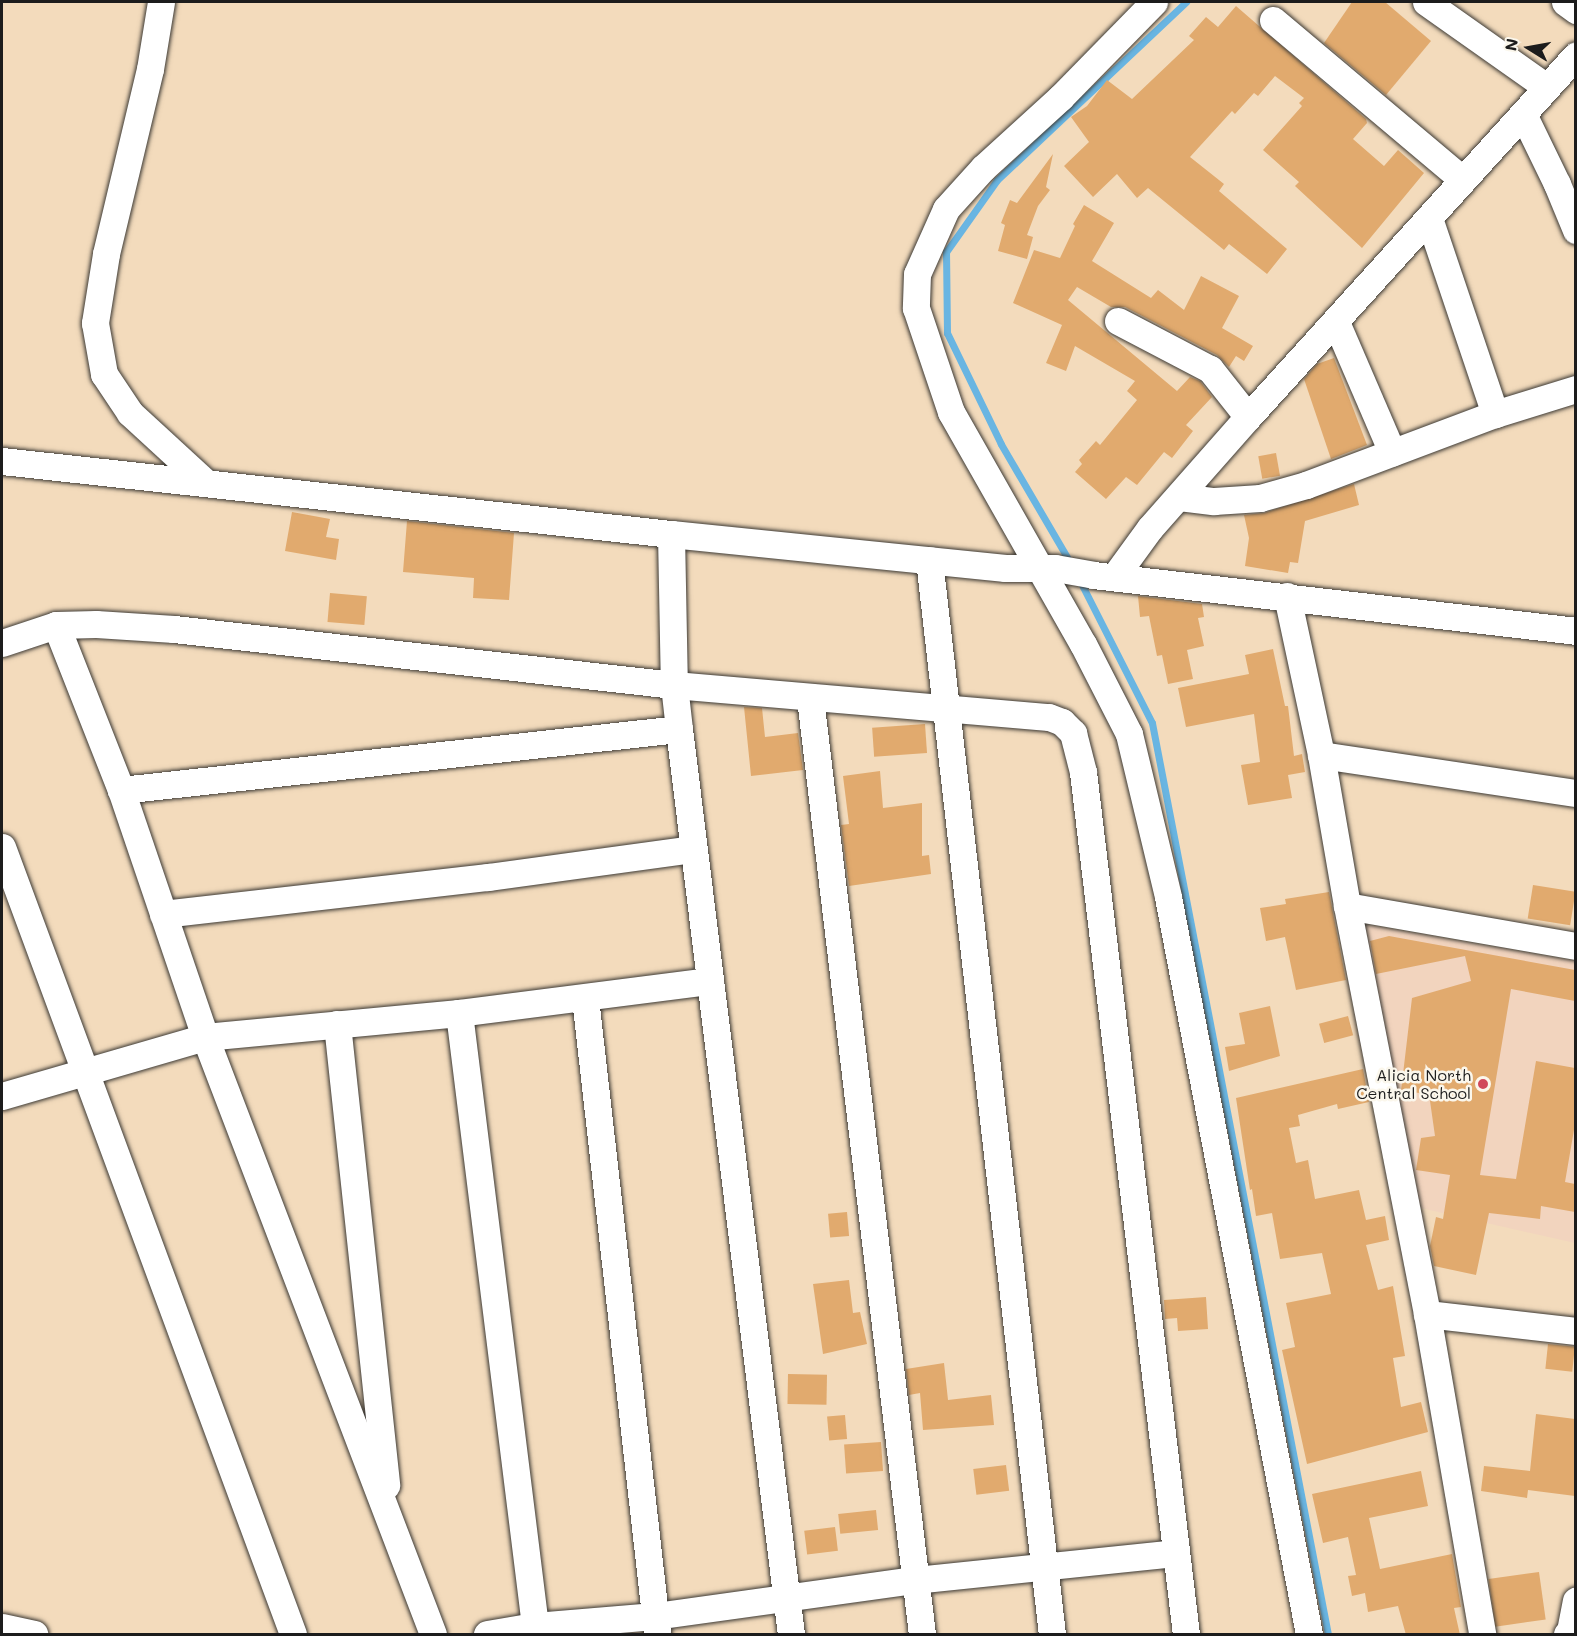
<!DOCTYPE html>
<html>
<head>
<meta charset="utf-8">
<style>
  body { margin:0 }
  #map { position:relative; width:1577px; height:1636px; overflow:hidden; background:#f3dbbc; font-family:Mali,sans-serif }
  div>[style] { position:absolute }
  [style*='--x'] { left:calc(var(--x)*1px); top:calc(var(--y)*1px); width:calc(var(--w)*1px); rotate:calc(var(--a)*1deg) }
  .built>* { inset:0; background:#f2d4be }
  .stream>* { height:7px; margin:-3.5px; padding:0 3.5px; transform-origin:3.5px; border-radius:3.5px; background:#69b5e2 }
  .building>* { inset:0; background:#e1aa6e; transform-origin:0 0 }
  .roads { filter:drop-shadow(0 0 2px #3c3934) drop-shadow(0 0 2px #3c3934) }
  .street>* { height:27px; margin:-13.5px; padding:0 13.5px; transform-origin:13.5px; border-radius:13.5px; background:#fff }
  .dots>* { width:16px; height:16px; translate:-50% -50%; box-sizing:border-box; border:3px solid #fbf7ec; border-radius:50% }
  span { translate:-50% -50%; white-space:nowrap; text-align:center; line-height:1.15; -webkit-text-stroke:5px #fbf7ec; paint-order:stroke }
  .poi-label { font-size:16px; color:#1c1c1c }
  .right { translate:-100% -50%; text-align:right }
  .frame { position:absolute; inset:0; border:3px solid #1c1c1c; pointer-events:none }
  .north { position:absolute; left:1499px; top:18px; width:60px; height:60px; -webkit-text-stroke:4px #fbf7ec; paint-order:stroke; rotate:281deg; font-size:16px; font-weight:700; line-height:24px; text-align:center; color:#1c1c1c }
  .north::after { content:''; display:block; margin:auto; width:21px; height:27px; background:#1c1c1c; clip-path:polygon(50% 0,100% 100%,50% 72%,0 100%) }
</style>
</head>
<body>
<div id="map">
  <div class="built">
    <i style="clip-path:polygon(1363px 924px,1575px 961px,1575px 1243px,1412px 1206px)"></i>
  </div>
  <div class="stream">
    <i style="--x:1071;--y:564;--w:139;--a:-120.3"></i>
    <i style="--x:1001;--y:444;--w:123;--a:-115.9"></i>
    <i style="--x:947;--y:333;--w:81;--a:-90.7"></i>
    <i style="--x:946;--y:252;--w:88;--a:-54.7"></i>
    <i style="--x:997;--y:180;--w:260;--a:-43.3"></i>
    <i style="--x:1079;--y:579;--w:161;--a:63.1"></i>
    <i style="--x:1152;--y:723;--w:928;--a:79.07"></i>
  </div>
  <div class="building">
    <i style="clip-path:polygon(1352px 2px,1385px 2px,1431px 41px,1386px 95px,1324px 43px)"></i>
    <i style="clip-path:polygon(1236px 6px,1366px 119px,1367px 123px,1353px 139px,1384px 166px,1398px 150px,1424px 173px,1362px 248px,1295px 186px,1299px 182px,1263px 150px,1302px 106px,1299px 103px,1304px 98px,1275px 76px,1258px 96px,1254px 93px,1235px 114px,1232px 111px,1190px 157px,1224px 184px,1219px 191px,1287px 249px,1267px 274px,1229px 244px,1224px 250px,1148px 188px,1137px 198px,1117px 174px,1093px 197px,1064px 166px,1089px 142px,1071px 117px,1087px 106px,1107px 80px,1132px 99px,1194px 40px,1189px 36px,1206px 17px,1218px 27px)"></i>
    <i style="clip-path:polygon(1053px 154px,1046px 187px,1050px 190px,1038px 206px,1027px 235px,1033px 237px,1027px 259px,998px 251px,1005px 225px,1001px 223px,1010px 200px,1017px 203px)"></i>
    <i style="clip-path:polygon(1084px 205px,1114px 223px,1092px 261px,1151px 298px,1158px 290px,1184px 310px,1201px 276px,1239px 296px,1222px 328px,1253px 346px,1244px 361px,1236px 356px,1229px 367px,1217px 355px,1125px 307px,1111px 307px,1077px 287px,1068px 300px,1177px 391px,1190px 377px,1200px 381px,1212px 397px,1186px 425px,1193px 431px,1172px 458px,1164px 452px,1137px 485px,1126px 477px,1106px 499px,1075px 472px,1082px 464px,1079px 460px,1096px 441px,1100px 445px,1137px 400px,1127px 391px,1135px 381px,1075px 346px,1066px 371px,1046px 363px,1062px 325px,1013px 303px,1034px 250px,1060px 258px,1075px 226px,1073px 224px)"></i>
    <i style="clip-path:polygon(1334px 358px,1367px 445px,1331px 459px,1304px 379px,1317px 364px)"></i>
    <i style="left:1276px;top:453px;width:23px;height:18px;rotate:80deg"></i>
    <i style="clip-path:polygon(1354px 484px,1359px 505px,1305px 521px,1298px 563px,1290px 562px,1288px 573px,1245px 566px,1249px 538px,1244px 515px,1264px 513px)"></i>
    <i style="clip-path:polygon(292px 512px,330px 519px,326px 537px,339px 539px,336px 560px,285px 551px)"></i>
    <i style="clip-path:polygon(407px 521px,514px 533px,509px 600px,473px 598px,474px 578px,403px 572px)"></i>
    <i style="left:330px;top:593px;width:37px;height:29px;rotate:5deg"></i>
    <i style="clip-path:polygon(1138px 596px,1202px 604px,1204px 617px,1198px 618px,1204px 646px,1187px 650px,1193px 679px,1168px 684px,1162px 655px,1157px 656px,1149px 616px,1140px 617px)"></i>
    <i style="clip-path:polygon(1273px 649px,1285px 706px,1288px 706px,1294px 756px,1302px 754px,1305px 772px,1288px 775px,1292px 798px,1248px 805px,1241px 765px,1260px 762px,1254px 714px,1186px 727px,1178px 688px,1249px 674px,1245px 655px)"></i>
    <i style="clip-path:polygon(744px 707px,762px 708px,765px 737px,798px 733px,803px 770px,751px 776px)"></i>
    <i style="left:925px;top:724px;width:29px;height:53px;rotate:86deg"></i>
    <i style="clip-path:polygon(880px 771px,883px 808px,922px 803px,922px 856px,929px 855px,931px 874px,849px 886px,841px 825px,849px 824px,843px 776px)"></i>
    <i style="left:1533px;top:885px;width:43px;height:34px;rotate:9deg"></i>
    <i style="clip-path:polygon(1329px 892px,1346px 980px,1296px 990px,1285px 937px,1266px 941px,1260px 908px,1286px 904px,1285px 899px)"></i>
    <i style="clip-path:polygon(1389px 936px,1575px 970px,1575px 1001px,1511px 989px,1480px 1175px,1516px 1179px,1536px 1061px,1575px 1068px,1575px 1124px,1565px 1182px,1575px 1184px,1575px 1212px,1541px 1206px,1540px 1219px,1489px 1213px,1476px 1275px,1434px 1266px,1430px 1246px,1436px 1217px,1443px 1219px,1450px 1175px,1416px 1170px,1421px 1138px,1435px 1136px,1429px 1094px,1401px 1091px,1412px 998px,1471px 981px,1465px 956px,1376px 974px,1370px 941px)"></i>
    <i style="clip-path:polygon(1270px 1006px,1280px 1056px,1229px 1071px,1225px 1047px,1245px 1044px,1239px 1013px)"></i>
    <i style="left:1348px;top:1016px;width:20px;height:30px;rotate:75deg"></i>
    <i style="clip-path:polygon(1363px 1069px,1369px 1102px,1338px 1109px,1337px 1104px,1298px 1115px,1300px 1126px,1289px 1128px,1296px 1163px,1308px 1160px,1315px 1199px,1359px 1190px,1366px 1220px,1385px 1216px,1389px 1240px,1366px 1245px,1378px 1290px,1393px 1286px,1405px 1356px,1393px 1358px,1401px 1407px,1421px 1402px,1428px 1432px,1307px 1464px,1282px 1350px,1295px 1347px,1286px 1303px,1331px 1294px,1322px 1253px,1280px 1259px,1272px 1213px,1256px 1216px,1252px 1189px,1250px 1190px,1236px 1098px)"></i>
    <i style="left:847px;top:1212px;width:24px;height:19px;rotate:85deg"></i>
    <i style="clip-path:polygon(849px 1280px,853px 1313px,860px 1312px,867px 1344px,823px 1354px,813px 1284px)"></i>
    <i style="clip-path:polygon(1206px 1297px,1208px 1329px,1178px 1331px,1177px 1318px,1165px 1319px,1164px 1300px)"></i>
    <i style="left:1548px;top:1344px;width:27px;height:25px;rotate:6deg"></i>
    <i style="clip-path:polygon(944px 1363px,948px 1400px,991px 1395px,994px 1425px,923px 1430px,920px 1393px,909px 1395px,906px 1369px)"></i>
    <i style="left:788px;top:1374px;width:39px;height:30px;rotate:1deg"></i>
    <i style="clip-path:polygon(1536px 1414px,1575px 1419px,1575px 1496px,1528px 1490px,1527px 1498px,1481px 1491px,1484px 1466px,1530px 1471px)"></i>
    <i style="left:845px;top:1415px;width:24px;height:18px;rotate:85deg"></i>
    <i style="left:881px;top:1442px;width:29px;height:37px;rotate:86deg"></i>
    <i style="left:1006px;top:1465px;width:26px;height:33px;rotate:83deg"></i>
    <i style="clip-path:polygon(1421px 1471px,1428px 1506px,1369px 1518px,1380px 1569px,1452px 1554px,1461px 1607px,1454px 1608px,1460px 1635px,1406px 1635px,1398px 1606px,1368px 1612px,1365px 1593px,1352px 1596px,1348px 1576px,1356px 1575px,1348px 1537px,1323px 1543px,1312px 1494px)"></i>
    <i style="left:876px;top:1510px;width:20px;height:38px;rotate:84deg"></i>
    <i style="left:835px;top:1527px;width:24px;height:31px;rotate:83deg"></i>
    <i style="left:1539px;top:1572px;width:48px;height:51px;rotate:82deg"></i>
  </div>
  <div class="roads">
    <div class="street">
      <i style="--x:161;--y:2;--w:68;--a:99.3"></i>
      <i style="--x:150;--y:69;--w:190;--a:103.4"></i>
      <i style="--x:106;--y:254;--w:70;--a:99.1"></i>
      <i style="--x:95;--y:323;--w:52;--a:80"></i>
      <i style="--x:104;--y:374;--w:47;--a:56.3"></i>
      <i style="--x:130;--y:413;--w:102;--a:42.6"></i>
      <i style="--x:1154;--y:2;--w:133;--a:134.4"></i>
      <i style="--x:1061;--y:97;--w:105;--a:137.7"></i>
      <i style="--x:983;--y:168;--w:55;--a:132.1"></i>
      <i style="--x:946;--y:209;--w:71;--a:114"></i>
      <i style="--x:917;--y:274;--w:34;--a:92"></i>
      <i style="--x:916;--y:308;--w:110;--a:71.4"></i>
      <i style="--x:951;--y:412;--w:267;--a:60.4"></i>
      <i style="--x:1083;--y:644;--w:101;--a:62.9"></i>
      <i style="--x:1129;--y:734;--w:168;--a:76.5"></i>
      <i style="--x:1168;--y:897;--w:750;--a:79.17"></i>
      <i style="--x:1426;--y:2;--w:146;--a:35.2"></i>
      <i style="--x:1565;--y:2;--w:14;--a:36"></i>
      <i style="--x:1273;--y:20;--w:248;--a:40.1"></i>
      <i style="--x:1523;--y:114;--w:78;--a:64.1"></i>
      <i style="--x:1557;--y:184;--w:50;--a:67.6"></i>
      <i style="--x:1429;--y:218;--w:207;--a:71.4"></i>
      <i style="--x:1118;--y:321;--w:104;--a:27.6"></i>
      <i style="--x:1210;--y:369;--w:61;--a:51.6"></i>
      <i style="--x:1336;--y:322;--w:142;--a:66.7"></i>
      <i style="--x:2;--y:461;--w:673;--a:6.23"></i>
      <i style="--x:671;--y:534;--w:336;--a:5.8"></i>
      <i style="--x:1005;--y:568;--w:50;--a:0"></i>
      <i style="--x:1055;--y:568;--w:39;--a:10"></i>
      <i style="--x:1093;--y:575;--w:486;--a:6.6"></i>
      <i style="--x:1179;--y:497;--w:35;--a:7"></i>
      <i style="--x:1214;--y:501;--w:46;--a:-3.7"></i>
      <i style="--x:1260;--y:498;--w:48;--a:-15.8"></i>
      <i style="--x:1306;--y:485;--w:202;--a:-20.6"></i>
      <i style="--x:1495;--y:414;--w:85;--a:-17.2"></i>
      <i style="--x:671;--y:534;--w:151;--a:88.9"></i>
      <i style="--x:674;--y:685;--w:44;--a:83.5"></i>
      <i style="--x:679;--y:729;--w:912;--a:82.95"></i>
      <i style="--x:929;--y:560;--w:1081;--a:83.47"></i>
      <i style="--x:1115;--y:576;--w:59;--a:-53.9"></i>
      <i style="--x:1150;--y:528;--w:148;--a:-48.6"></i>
      <i style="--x:1248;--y:417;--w:488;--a:-47.8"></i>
      <i style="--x:1287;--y:596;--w:163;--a:77.9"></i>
      <i style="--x:1321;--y:755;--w:153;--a:80.2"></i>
      <i style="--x:1347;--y:906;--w:416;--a:78.9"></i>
      <i style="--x:1427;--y:1314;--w:325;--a:80.2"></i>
      <i style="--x:56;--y:625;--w:177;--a:68.5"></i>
      <i style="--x:121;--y:790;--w:261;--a:71.2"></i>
      <i style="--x:205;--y:1037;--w:639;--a:69.1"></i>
      <i style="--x:2;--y:643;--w:57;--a:-18.4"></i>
      <i style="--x:56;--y:625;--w:40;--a:-1.4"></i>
      <i style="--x:96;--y:624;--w:78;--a:3.7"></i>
      <i style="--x:174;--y:629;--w:503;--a:6.39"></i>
      <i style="--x:674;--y:685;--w:376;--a:4.9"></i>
      <i style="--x:1049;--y:717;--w:14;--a:21"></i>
      <i style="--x:1062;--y:722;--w:16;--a:45"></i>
      <i style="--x:1073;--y:733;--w:40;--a:75.6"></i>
      <i style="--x:1083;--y:772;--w:868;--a:83.19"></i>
      <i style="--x:810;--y:698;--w:943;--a:83.18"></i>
      <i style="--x:1321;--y:755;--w:258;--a:8.5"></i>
      <i style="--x:121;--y:790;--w:561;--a:-6.24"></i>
      <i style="--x:2;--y:847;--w:839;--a:69.71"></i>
      <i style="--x:1347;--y:906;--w:232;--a:9.9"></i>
      <i style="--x:163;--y:914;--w:327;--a:-6.5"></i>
      <i style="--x:488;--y:877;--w:207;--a:-7.8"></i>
      <i style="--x:585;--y:998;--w:639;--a:83.53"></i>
      <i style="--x:459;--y:1013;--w:618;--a:82.93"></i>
      <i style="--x:337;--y:1024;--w:464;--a:83.9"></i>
      <i style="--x:2;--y:1096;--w:211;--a:-16.2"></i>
      <i style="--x:205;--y:1037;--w:255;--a:-5.4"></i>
      <i style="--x:459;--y:1013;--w:253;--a:-7.3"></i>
      <i style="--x:1427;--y:1314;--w:150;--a:6.5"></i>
      <i style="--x:2;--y:1627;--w:33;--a:12"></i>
      <i style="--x:487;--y:1634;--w:49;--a:-9.5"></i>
      <i style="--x:535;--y:1626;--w:120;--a:-4.8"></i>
      <i style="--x:655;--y:1616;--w:262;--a:-7.9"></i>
      <i style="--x:915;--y:1580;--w:262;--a:-5.9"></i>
      <i style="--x:1567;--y:1634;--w:4;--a:-45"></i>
      <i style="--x:1570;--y:1631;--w:31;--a:-79"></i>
    </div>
  </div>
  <div class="dots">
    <i style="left:1483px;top:1084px;background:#d1495b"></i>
  </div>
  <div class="poi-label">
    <span class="right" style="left:1471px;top:1084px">Alicia North<br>Central School</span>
  </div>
  <div class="frame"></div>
  <div class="north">N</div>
</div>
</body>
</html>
